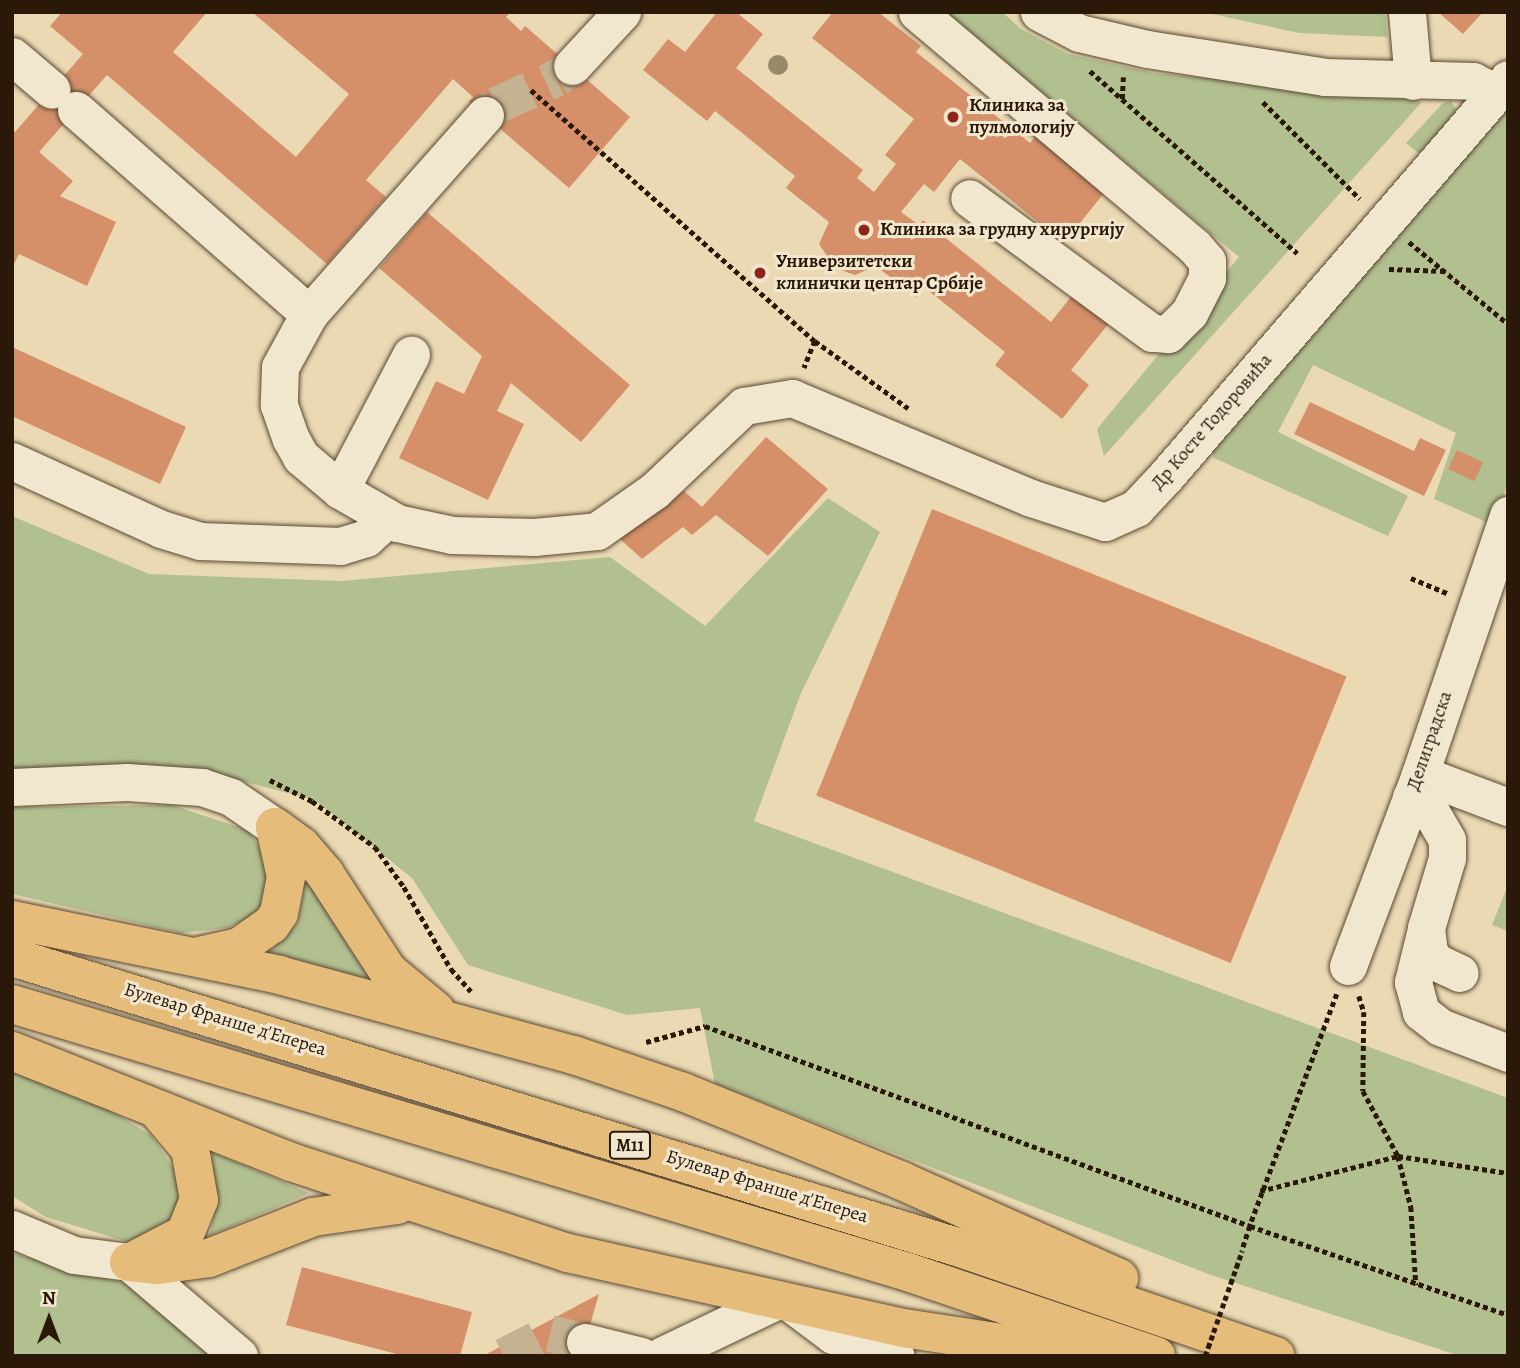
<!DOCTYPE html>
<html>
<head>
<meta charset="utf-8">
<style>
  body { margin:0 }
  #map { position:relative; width:1520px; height:1368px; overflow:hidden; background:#ead9b3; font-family:Alegreya,serif }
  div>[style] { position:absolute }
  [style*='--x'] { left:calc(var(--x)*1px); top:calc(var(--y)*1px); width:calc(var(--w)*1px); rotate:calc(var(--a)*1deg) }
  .green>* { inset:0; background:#b2c090 }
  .building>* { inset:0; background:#d5906a; transform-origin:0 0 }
  .minor-tunnel>* { height:37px; margin-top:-18.5px; transform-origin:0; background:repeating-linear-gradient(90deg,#c4b291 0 37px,transparent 0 55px) }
  .path>* { height:4.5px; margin-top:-2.25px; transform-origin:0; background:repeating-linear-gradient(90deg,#2a1809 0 5px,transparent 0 8.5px) }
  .roads { filter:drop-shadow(0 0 2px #5a4834) drop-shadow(0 0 2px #5a4834) }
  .minor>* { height:37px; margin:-18.5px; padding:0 18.5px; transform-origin:18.5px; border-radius:18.5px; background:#f1e6ce }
  .highway>* { height:38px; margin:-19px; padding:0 19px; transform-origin:19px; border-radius:19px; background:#e5bc7a }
  .path-bridge>* { height:4.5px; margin-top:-2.25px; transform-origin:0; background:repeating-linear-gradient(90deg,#2a1809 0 5px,transparent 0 8.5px) }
  .trees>* { width:20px; height:20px; margin:-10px; border-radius:50%; background:#978a6c }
  .dots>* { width:19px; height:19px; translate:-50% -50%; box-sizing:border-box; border:4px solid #f1e6ce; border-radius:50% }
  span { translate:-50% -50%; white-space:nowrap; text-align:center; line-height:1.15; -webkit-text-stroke:6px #f1e6ce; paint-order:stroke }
  .shield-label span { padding:2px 5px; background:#f1e6ce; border:2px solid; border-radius:5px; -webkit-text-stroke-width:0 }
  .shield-label { font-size:18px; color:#2a1809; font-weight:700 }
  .poi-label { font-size:19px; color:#2a1809; font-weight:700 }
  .left { translate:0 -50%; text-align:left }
  .street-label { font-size:19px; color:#2a1809 }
  .frame { position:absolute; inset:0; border:14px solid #2a1809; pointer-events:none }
  .north { position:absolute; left:14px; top:1284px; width:70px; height:70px; -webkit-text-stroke:5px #f1e6ce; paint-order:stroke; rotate:0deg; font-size:19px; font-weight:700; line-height:28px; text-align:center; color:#2a1809 }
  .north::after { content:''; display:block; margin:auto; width:24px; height:32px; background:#2a1809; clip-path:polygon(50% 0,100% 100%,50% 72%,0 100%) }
</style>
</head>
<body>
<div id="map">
  <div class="green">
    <i style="clip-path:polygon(945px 12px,1002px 12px,1021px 29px,1068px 54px,1154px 73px,1416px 98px,1421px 103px,1104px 456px,1097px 429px,1239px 257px)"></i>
    <i style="clip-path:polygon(1203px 12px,1385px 12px,1387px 37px,1299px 33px)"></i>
    <i style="clip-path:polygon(1451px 101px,1458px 113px,1421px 155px,1406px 143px,1443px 103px)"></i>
    <i style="clip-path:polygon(1508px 101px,1508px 482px,1493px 525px,1434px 499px,1456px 433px,1313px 365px,1278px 432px,1408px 496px,1388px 536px,1214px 458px,1212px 451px)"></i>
    <i style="clip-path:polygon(828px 498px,880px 532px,801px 693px,754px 821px,1508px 1098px,1508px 1356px,1460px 1356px,1211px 1275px,715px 1084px,700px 1008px,627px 1015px,468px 965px,412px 878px,315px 800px,199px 770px,12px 771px,12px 516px,149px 574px,341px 581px,610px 557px,705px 626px)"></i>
    <i style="clip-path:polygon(172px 805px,250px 831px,271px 871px,262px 913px,226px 928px,180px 933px,12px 894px,12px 807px)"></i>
    <i style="clip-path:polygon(307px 872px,383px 988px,267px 954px,298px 922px)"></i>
    <i style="clip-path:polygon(1508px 885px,1508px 931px,1492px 925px)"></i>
    <i style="clip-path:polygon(12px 1071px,84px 1095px,151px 1135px,174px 1169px,181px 1197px,172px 1222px,128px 1242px,46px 1217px,12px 1196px)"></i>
    <i style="clip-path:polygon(212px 1152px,309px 1193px,209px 1236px,215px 1212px)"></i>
    <i style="clip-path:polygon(12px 1253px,132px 1285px,214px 1356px,12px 1356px)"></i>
  </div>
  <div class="building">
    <i style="clip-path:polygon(62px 12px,207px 12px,173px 52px,296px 157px,349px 94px,252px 12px,511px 12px,506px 17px,521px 31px,525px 26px,630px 117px,569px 188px,469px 102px,473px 97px,453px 79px,366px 180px,386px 197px,327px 264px,107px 75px,39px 152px,73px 181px,60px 196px,116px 222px,87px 286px,19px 254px,12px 268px,12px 129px,15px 132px,83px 54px,50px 26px)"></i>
    <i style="clip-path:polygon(717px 12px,736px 12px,763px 34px,736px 68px,863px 170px,857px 178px,874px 192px,896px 164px,885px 155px,914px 119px,812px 38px,833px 12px,878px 12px,921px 46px,916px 52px,1030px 143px,1035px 137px,1104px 193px,1064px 243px,960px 159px,934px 192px,924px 184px,901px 212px,919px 225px,923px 220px,1051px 322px,1074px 293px,1110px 322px,1071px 370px,1089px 385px,1062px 419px,995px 365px,1005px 352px,924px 287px,916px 297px,876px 266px,855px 275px,835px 268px,819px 244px,829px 222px,786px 188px,795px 176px,715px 111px,707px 121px,643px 70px,668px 39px,685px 52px)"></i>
    <i style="clip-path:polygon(1438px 12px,1483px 12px,1463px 34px)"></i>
    <i style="clip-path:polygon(427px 212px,630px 385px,581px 442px,511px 383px,497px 411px,524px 424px,488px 500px,399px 458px,436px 381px,464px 394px,482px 356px,379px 268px)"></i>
    <i style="clip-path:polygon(12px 347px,186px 427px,160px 484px,12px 416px)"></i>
    <i style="clip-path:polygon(1310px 402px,1414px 451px,1420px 438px,1446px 450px,1424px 496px,1294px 434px)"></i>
    <i style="clip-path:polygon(766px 437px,828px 489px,768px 556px,716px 515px,692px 535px,683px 527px,642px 559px,620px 539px,684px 491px,702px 507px)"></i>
    <i style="left:1457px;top:450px;width:29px;height:21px;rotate:25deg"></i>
    <i style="left:932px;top:509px;width:447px;height:309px;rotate:22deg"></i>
    <i style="clip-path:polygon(302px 1267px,472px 1312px,460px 1356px,404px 1356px,286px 1325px)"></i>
    <i style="clip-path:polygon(599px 1294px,583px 1349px,601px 1356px,483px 1356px)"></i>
  </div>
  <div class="minor-tunnel">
    <i style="--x:485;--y:115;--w:15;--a:-42"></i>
    <i style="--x:496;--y:105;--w:66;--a:-24.2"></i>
    <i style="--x:556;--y:78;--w:20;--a:-37"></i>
    <i style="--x:504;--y:1356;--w:51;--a:-26.6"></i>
    <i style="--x:550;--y:1333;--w:36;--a:14"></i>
  </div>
  <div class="path">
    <i style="--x:1090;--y:71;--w:276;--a:41.3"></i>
    <i style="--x:531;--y:90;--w:379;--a:41.5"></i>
    <i style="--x:815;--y:341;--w:29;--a:112"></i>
    <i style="--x:1122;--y:99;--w:22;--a:-87"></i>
    <i style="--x:1263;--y:102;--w:137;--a:45"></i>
    <i style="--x:1409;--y:242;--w:129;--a:39.6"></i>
    <i style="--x:1389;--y:269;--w:57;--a:2"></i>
    <i style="--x:815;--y:341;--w:115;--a:35.8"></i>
    <i style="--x:1411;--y:578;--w:41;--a:22.8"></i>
    <i style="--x:270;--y:780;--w:47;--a:26.6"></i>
    <i style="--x:312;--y:801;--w:78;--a:36.1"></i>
    <i style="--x:375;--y:847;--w:49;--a:54.1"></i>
    <i style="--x:404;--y:887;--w:95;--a:60.2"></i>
    <i style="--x:451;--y:969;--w:30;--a:48"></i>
    <i style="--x:1337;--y:994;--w:248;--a:110.6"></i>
    <i style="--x:1250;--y:1226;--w:273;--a:19"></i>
    <i style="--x:1359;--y:996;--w:17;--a:73"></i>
    <i style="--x:1364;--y:1012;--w:79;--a:90.7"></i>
    <i style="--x:1363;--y:1091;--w:74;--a:61.7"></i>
    <i style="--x:1398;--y:1156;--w:111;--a:8.8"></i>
    <i style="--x:646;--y:1042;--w:61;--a:-15.2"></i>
    <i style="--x:705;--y:1026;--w:581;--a:20.15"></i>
    <i style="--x:1250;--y:1226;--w:26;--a:108"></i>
    <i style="--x:1260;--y:1191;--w:142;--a:-14.2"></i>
    <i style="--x:1398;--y:1156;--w:53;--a:75.7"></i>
    <i style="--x:1411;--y:1207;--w:78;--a:86.3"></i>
  </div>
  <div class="roads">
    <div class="minor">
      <i style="--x:917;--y:12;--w:363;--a:40.2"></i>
      <i style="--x:1194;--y:246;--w:20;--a:49"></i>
      <i style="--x:1207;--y:261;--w:17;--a:90"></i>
      <i style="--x:1207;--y:278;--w:39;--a:117"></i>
      <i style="--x:1189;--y:313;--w:30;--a:135"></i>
      <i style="--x:1168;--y:334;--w:16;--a:-176"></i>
      <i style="--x:1152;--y:333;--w:227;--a:-143.6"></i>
      <i style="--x:1039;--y:12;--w:45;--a:27.7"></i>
      <i style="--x:1079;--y:33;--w:70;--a:13.2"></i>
      <i style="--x:1147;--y:49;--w:180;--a:8.9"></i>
      <i style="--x:1325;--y:77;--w:148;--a:1.5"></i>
      <i style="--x:1473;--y:81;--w:26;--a:28"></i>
      <i style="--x:1407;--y:12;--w:69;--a:85"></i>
      <i style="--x:12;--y:56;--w:52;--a:40.4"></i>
      <i style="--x:572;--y:66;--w:74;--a:-47.2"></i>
      <i style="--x:76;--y:110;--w:310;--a:41.2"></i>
      <i style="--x:485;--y:115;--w:266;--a:131.5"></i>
      <i style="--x:309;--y:314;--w:60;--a:118.7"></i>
      <i style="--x:280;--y:367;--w:38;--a:92"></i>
      <i style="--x:279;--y:405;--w:36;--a:71"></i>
      <i style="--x:291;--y:439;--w:21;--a:61"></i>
      <i style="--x:301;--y:457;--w:51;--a:40.2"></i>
      <i style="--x:340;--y:490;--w:66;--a:30.1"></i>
      <i style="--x:397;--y:523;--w:56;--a:12.3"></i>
      <i style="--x:452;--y:535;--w:82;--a:1.4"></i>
      <i style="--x:534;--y:537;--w:63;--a:-5.4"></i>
      <i style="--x:597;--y:531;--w:70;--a:-35.1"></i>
      <i style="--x:654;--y:491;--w:124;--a:-43.4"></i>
      <i style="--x:744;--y:406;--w:49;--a:-9.5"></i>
      <i style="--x:792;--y:398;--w:259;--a:22.7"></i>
      <i style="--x:1031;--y:498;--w:78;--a:18"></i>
      <i style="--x:1105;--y:522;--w:34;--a:-24"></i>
      <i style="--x:1136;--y:508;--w:44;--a:-46.8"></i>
      <i style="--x:1166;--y:476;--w:524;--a:-49.26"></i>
      <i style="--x:12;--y:461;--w:164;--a:24.5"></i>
      <i style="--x:161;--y:529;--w:41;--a:17.1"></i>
      <i style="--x:200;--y:541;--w:140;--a:2"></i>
      <i style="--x:340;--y:546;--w:27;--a:-17"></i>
      <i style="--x:366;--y:538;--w:28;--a:-42"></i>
      <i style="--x:340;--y:490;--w:153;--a:-62.3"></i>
      <i style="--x:1420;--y:774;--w:94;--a:20.6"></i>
      <i style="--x:12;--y:787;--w:115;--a:-2.5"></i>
      <i style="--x:127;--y:782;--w:75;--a:3.8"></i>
      <i style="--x:202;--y:787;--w:31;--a:19"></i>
      <i style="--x:231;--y:797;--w:53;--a:34.3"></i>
      <i style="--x:1411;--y:797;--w:25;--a:37"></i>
      <i style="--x:1431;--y:812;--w:32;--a:60"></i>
      <i style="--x:1447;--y:840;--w:18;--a:90"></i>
      <i style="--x:1447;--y:858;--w:73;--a:106.7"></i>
      <i style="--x:1426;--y:928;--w:24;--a:83"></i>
      <i style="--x:1429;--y:952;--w:12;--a:55"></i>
      <i style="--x:1436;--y:962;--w:26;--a:25"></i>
      <i style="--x:1426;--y:929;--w:55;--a:103.8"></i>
      <i style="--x:1413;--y:982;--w:31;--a:75"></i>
      <i style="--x:1421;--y:1012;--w:24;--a:38"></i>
      <i style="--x:1440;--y:1027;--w:73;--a:20.9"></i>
      <i style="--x:1348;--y:966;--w:205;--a:-69.4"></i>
      <i style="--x:1420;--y:774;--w:274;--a:-71.2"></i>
      <i style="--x:12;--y:1229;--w:67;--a:22.8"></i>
      <i style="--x:74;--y:1255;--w:55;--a:7.3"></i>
      <i style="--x:129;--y:1262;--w:145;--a:40.5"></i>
      <i style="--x:793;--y:1305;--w:50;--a:36.9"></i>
      <i style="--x:833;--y:1335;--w:66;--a:18.4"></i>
      <i style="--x:585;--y:1342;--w:58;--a:14"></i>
      <i style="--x:661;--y:1356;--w:127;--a:-25.6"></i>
    </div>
    <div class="highway">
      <i style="--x:275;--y:827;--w:32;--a:36"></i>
      <i style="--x:301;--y:846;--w:37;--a:49"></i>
      <i style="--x:325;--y:874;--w:116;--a:57"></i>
      <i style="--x:388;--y:971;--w:62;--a:39.8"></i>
      <i style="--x:12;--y:920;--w:273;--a:11.6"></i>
      <i style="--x:279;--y:975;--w:306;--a:15.2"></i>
      <i style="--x:574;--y:1055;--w:115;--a:18.7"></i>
      <i style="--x:683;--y:1092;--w:236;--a:22.1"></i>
      <i style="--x:902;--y:1181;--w:238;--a:24.1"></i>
      <i style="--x:199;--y:956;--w:41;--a:-12.7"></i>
      <i style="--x:239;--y:947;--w:39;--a:-35"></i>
      <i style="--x:271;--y:925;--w:14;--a:-56"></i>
      <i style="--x:279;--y:913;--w:37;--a:-79"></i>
      <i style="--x:286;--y:877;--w:51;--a:-102.4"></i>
      <i style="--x:12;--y:957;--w:985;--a:17.06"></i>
      <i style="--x:954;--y:1246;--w:340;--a:18.9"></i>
      <i style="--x:12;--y:1004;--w:938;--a:16.66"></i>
      <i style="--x:911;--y:1273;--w:259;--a:18.7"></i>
      <i style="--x:12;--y:1051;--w:300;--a:21.7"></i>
      <i style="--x:291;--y:1162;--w:292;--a:18.2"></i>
      <i style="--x:568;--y:1253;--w:343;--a:12.6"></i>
      <i style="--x:903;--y:1328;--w:188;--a:8.6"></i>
      <i style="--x:135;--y:1260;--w:56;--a:-27.5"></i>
      <i style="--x:185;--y:1234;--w:37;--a:-68"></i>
      <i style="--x:199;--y:1200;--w:52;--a:-100"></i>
      <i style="--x:190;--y:1149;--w:48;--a:-130"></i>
      <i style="--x:129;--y:1262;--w:29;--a:6"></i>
      <i style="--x:158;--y:1265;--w:51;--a:-7.8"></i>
      <i style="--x:209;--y:1258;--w:112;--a:-21.5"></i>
      <i style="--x:313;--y:1217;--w:85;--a:-8.1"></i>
    </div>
  </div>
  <div class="path-bridge">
    <i style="--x:1205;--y:1356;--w:111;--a:-70.6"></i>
  </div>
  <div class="trees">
    <i style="left:778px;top:65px"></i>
  </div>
  <div class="dots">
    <i style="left:953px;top:117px;background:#8f2418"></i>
    <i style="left:864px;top:230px;background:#8f2418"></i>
    <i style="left:760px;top:273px;background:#8f2418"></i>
  </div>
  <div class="shield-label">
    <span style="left:630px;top:1145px">M11</span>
  </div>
  <div class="poi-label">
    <span class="left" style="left:969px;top:117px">Клиника за<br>пулмологију</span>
    <span class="left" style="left:880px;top:230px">Клиника за грудну хирургију</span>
    <span class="left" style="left:776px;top:273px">Универзитетски<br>клинички центар Србије</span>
  </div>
  <div class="street-label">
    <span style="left:1212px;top:422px;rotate:-49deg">Др Косте Тодоровића</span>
    <span style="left:1430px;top:741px;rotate:-71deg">Делиградска</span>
    <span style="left:225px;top:1020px;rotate:17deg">Булевар Франше д'Епереа</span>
    <span style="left:767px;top:1187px;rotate:17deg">Булевар Франше д'Епереа</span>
  </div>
  <div class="frame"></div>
  <div class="north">N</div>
</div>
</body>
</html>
